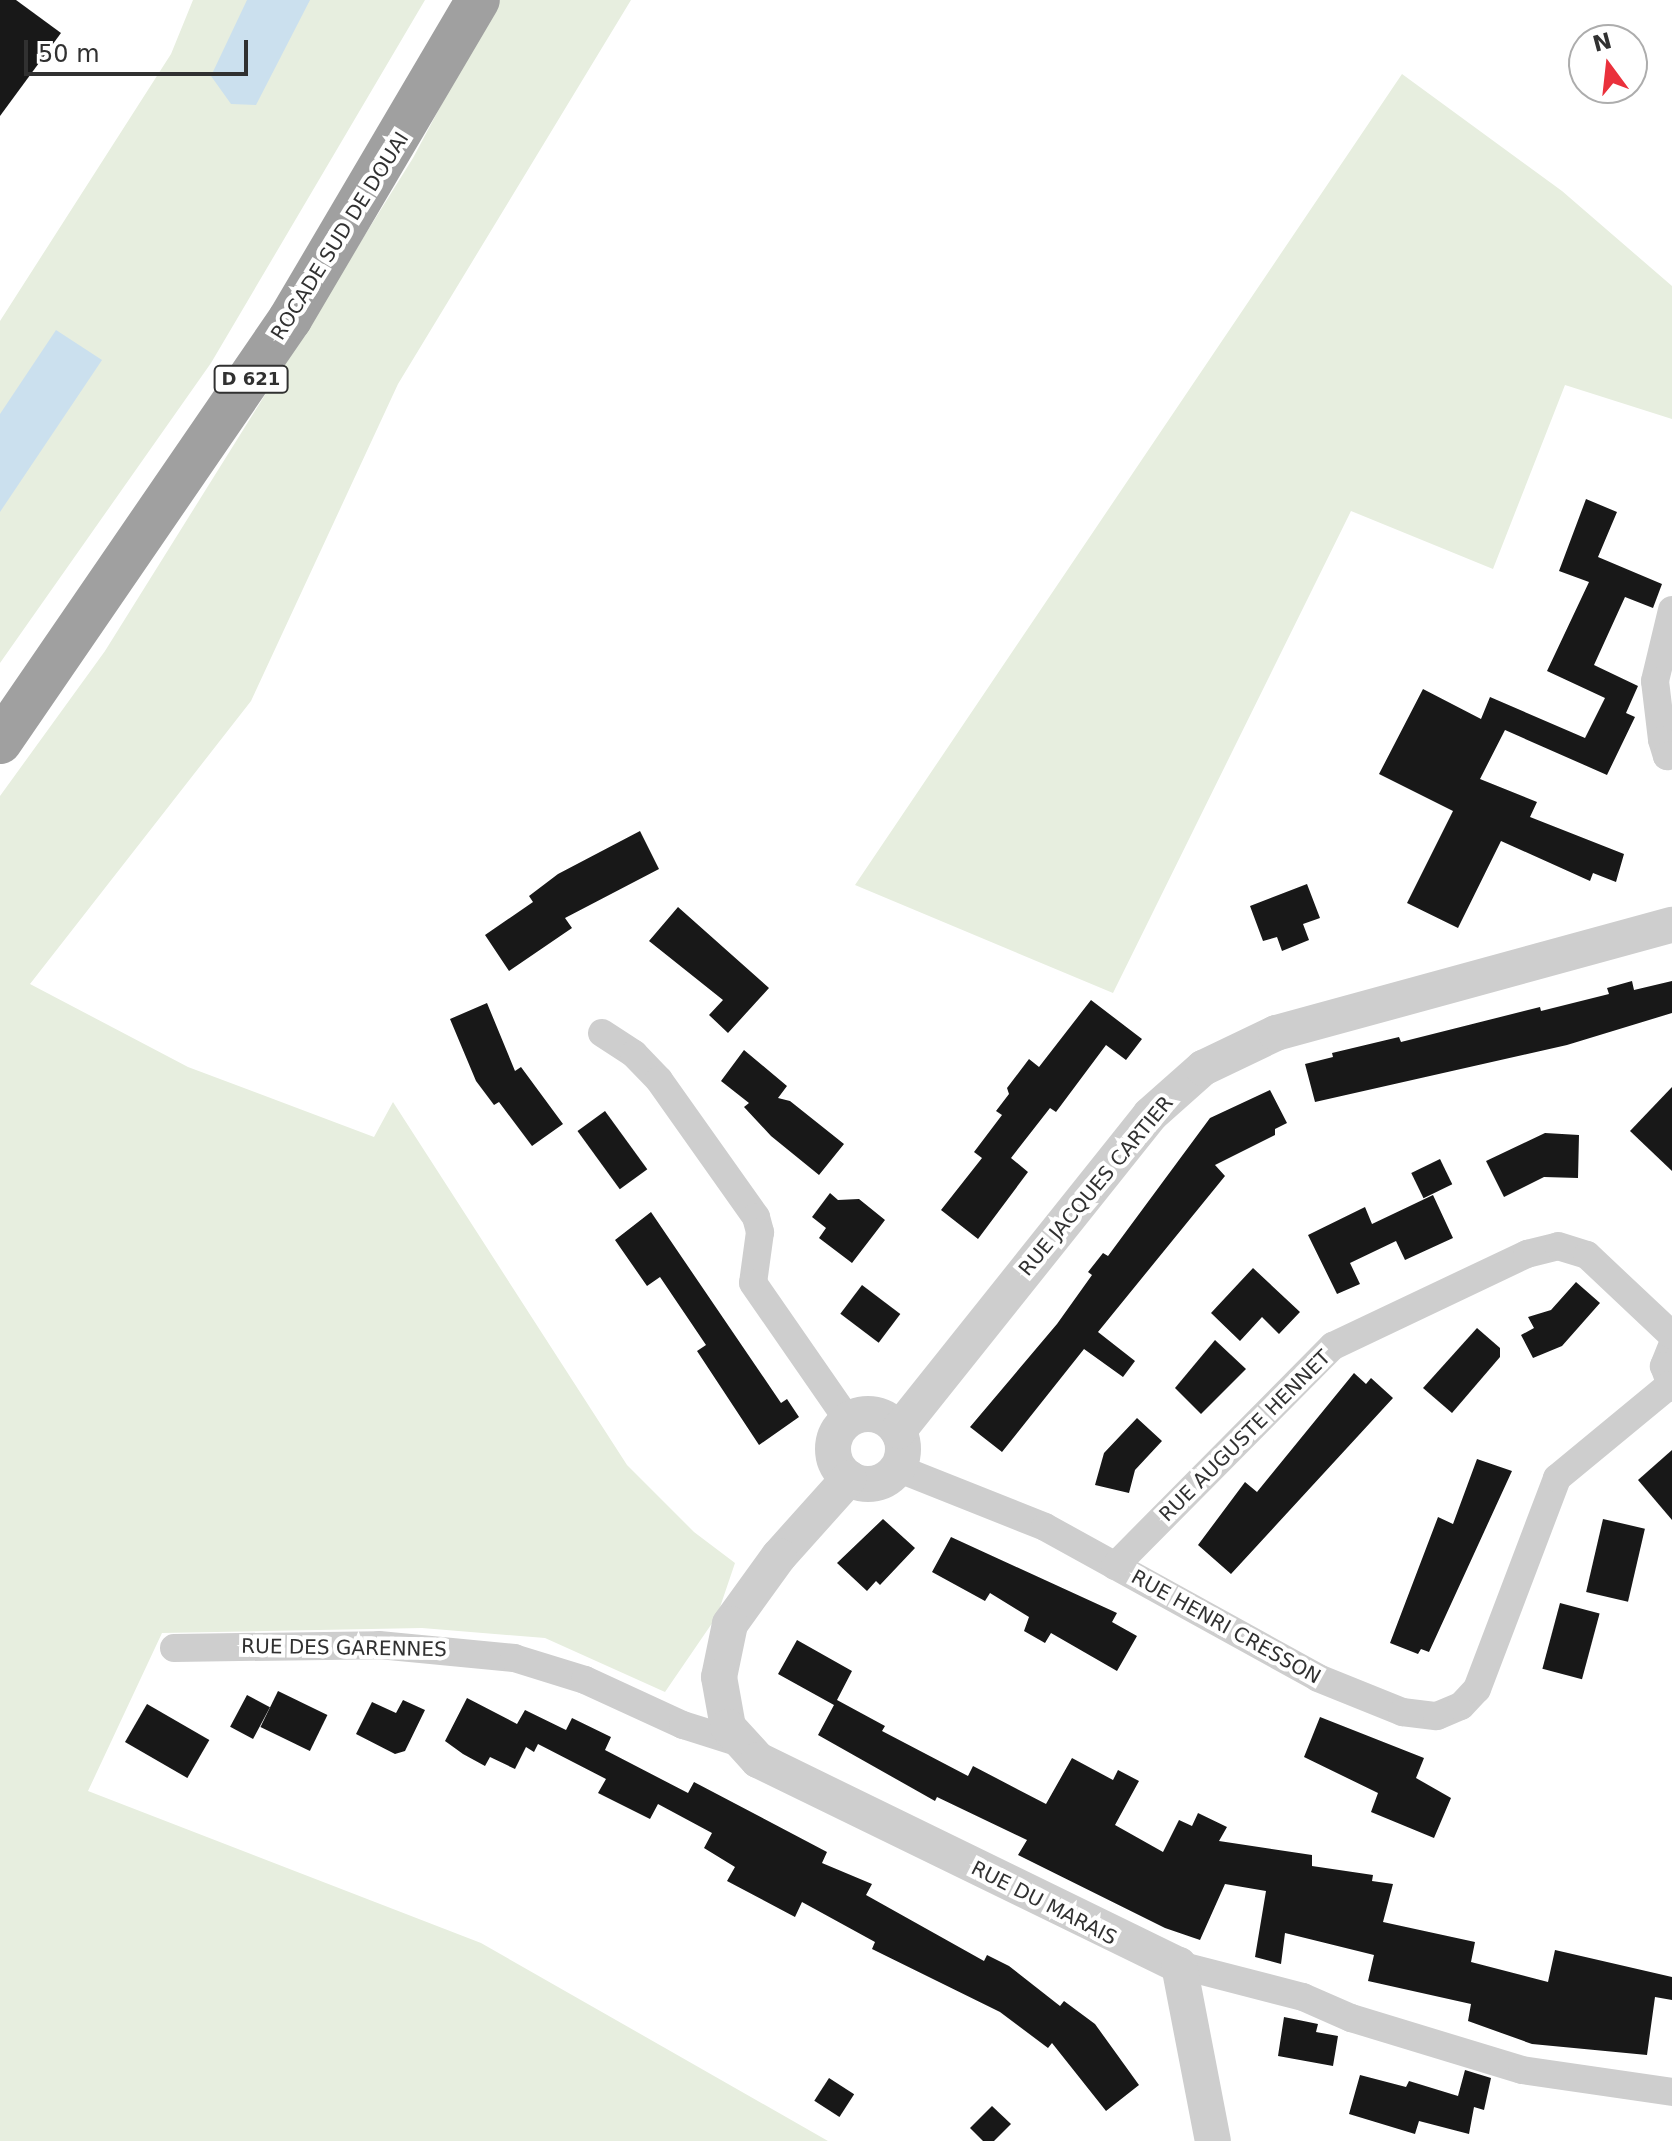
<!DOCTYPE html>
<html>
<head>
<meta charset="utf-8">
<style>
  body { margin:0 }
  #map { position:relative; width:1672px; height:2141px; overflow:hidden; background:#fff; font-family:"DejaVu Sans",sans-serif }
  div>[style] { position:absolute }
  [style*='--x'] { left:calc(var(--x)*1px); top:calc(var(--y)*1px); width:calc(var(--w)*1px); rotate:calc(var(--a)*1deg) }
  .green>* { inset:0; background:#e7eedf }
  .water>* { inset:0; background:#cbe0ee }
  .building>* { inset:0; background:#181818; transform-origin:0 0 }
  .minor>* { height:28px; margin:-14px; padding:0 14px; transform-origin:14px; border-radius:14px; background:#cecece }
  .tertiary>* { height:36px; margin:-18px; padding:0 18px; transform-origin:18px; border-radius:18px; background:#cecece }
  .tertiary>.ring { margin:-18px; padding:0; box-sizing:content-box; background:none; border:36px solid #cecece; border-radius:50% }
  .trunk>* { height:44px; margin:-22px; padding:0 22px; transform-origin:22px; border-radius:22px; background:#a0a0a0 }
  span { translate:-50% -50%; white-space:nowrap; text-align:center; line-height:1.15; -webkit-text-stroke:8px #fff; paint-order:stroke }
  .shield-label span { padding:2px 6px; background:#fff; border:2px solid; border-radius:6px; -webkit-text-stroke-width:0 }
  .shield-label { font-size:18px; color:#313131; font-weight:700 }
  .street-label { font-size:20px; color:#313131 }
  .north { position:absolute; left:1568px; top:24px; width:80px; height:80px; box-sizing:border-box; background:#fff; border:2px solid #adadad; border-radius:50%; rotate:345deg; font-size:22px; font-weight:700; line-height:32px; text-align:center; color:#313131 }
  .north::after { content:''; display:block; margin:auto; width:28px; height:36px; background:#ea313c; clip-path:polygon(50% 0,100% 100%,50% 72%,0 100%) }
  .scale { position:absolute; left:24px; top:40px; width:224px; height:36px; box-sizing:border-box; border:4px solid #313131; border-top:0; padding-left:10px; font-size:24px; line-height:28px; white-space:nowrap; color:#313131; -webkit-text-stroke:6px #fff; paint-order:stroke }
</style>
</head>
<body>
<div id="map">
  <div class="green">
    <i style="clip-path:polygon(193px 0,425px 0,211px 363px,0 663px,0 321px,171px 54px)"></i>
    <i style="clip-path:polygon(497px 0,631px 0,398px 384px,251px 701px,30px 984px,188px 1067px,374px 1137px,393px 1102px,627px 1465px,694px 1532px,735px 1563px,717px 1616px,665px 1692px,545px 1638px,422px 1628px,162px 1633px,88px 1791px,481px 1943px,828px 2141px,0 2141px,0 796px,105px 651px,413px 158px)"></i>
    <i style="clip-path:polygon(1402px 74px,1562px 191px,1672px 286px,1672px 419px,1565px 385px,1493px 569px,1351px 511px,1113px 993px,855px 885px)"></i>
  </div>
  <div class="water">
    <i style="clip-path:polygon(247px 0,310px 0,256px 105px,231px 104px,211px 76px)"></i>
    <i style="clip-path:polygon(56px 330px,102px 360px,0 512px,0 414px)"></i>
  </div>
  <div class="building">
    <i style="clip-path:polygon(0 0,16px 0,61px 33px,0 116px)"></i>
    <i style="clip-path:polygon(1586px 499px,1617px 512px,1598px 557px,1662px 584px,1653px 608px,1625px 597px,1594px 665px,1638px 686px,1626px 713px,1635px 717px,1607px 775px,1505px 730px,1480px 779px,1537px 802px,1530px 817px,1624px 854px,1616px 882px,1593px 873px,1590px 881px,1501px 841px,1458px 928px,1407px 903px,1453px 811px,1379px 774px,1423px 689px,1481px 719px,1490px 697px,1585px 738px,1605px 698px,1547px 671px,1589px 582px,1559px 571px)"></i>
    <i style="clip-path:polygon(640px 831px,659px 869px,565px 918px,572px 928px,509px 971px,485px 935px,533px 902px,529px 896px,558px 874px)"></i>
    <i style="clip-path:polygon(1307px 884px,1320px 918px,1303px 924px,1309px 940px,1282px 951px,1277px 937px,1263px 941px,1250px 906px)"></i>
    <i style="clip-path:polygon(678px 907px,769px 988px,728px 1033px,709px 1015px,723px 1000px,649px 941px)"></i>
    <i style="clip-path:polygon(1632px 981px,1634px 990px,1672px 981px,1672px 1013px,1567px 1045px,1315px 1102px,1305px 1064px,1333px 1057px,1332px 1053px,1399px 1037px,1401px 1042px,1540px 1007px,1541px 1011px,1609px 994px,1607px 988px)"></i>
    <i style="clip-path:polygon(1091px 1000px,1142px 1039px,1126px 1060px,1106px 1045px,1056px 1112px,1050px 1108px,1011px 1158px,1028px 1172px,978px 1239px,941px 1210px,982px 1158px,974px 1152px,1002px 1115px,996px 1111px,1009px 1094px,1007px 1088px,1029px 1059px,1039px 1067px)"></i>
    <i style="clip-path:polygon(487px 1003px,515px 1071px,521px 1067px,563px 1124px,532px 1146px,499px 1102px,494px 1105px,476px 1081px,450px 1019px)"></i>
    <i style="clip-path:polygon(744px 1050px,787px 1086px,778px 1098px,790px 1101px,844px 1144px,819px 1175px,771px 1136px,744px 1107px,749px 1103px,721px 1081px)"></i>
    <i style="clip-path:polygon(1672px 1087px,1672px 1171px,1630px 1131px)"></i>
    <i style="clip-path:polygon(1270px 1090px,1287px 1123px,1275px 1129px,1275px 1135px,1215px 1165px,1225px 1176px,1098px 1332px,1135px 1361px,1123px 1377px,1084px 1349px,1002px 1452px,970px 1427px,1057px 1324px,1092px 1275px,1088px 1272px,1103px 1253px,1108px 1256px,1210px 1118px)"></i>
    <i style="left:605px;top:1111px;width:72px;height:34px;rotate:54deg"></i>
    <i style="clip-path:polygon(1545px 1133px,1579px 1135px,1578px 1178px,1544px 1177px,1504px 1197px,1486px 1161px)"></i>
    <i style="left:1440px;top:1159px;width:28px;height:32px;rotate:64deg"></i>
    <i style="clip-path:polygon(830px 1193px,838px 1200px,859px 1199px,885px 1220px,852px 1263px,819px 1238px,826px 1228px,812px 1217px)"></i>
    <i style="clip-path:polygon(1433px 1195px,1453px 1238px,1405px 1260px,1396px 1241px,1350px 1263px,1360px 1284px,1337px 1294px,1308px 1235px,1365px 1207px,1372px 1224px)"></i>
    <i style="clip-path:polygon(651px 1212px,781px 1403px,787px 1399px,799px 1417px,759px 1445px,697px 1351px,706px 1345px,660px 1277px,647px 1286px,615px 1240px)"></i>
    <i style="clip-path:polygon(1253px 1268px,1300px 1312px,1279px 1334px,1262px 1317px,1240px 1341px,1211px 1313px)"></i>
    <i style="clip-path:polygon(1576px 1282px,1600px 1303px,1562px 1346px,1533px 1358px,1521px 1335px,1534px 1328px,1528px 1317px,1551px 1310px)"></i>
    <i style="left:862px;top:1285px;width:48px;height:36px;rotate:37deg"></i>
    <i style="clip-path:polygon(1477px 1328px,1500px 1348px,1500px 1357px,1452px 1413px,1423px 1388px)"></i>
    <i style="clip-path:polygon(1215px 1340px,1246px 1369px,1201px 1414px,1175px 1388px)"></i>
    <i style="clip-path:polygon(1354px 1373px,1366px 1384px,1371px 1378px,1393px 1398px,1231px 1574px,1198px 1545px,1245px 1482px,1257px 1492px)"></i>
    <i style="clip-path:polygon(1137px 1418px,1162px 1441px,1135px 1470px,1129px 1493px,1095px 1485px,1104px 1453px)"></i>
    <i style="clip-path:polygon(1672px 1450px,1672px 1520px,1638px 1480px)"></i>
    <i style="clip-path:polygon(1477px 1459px,1512px 1471px,1429px 1652px,1421px 1649px,1418px 1654px,1390px 1643px,1438px 1517px,1453px 1524px)"></i>
    <i style="clip-path:polygon(883px 1519px,915px 1548px,880px 1585px,876px 1581px,867px 1591px,837px 1563px)"></i>
    <i style="left:1603px;top:1519px;width:43px;height:75px;rotate:13deg"></i>
    <i style="clip-path:polygon(951px 1537px,1117px 1613px,1112px 1622px,1137px 1636px,1117px 1671px,1051px 1633px,1045px 1643px,1024px 1631px,1029px 1617px,990px 1593px,985px 1601px,932px 1572px)"></i>
    <i style="left:1560px;top:1603px;width:41px;height:68px;rotate:15deg"></i>
    <i style="clip-path:polygon(797px 1640px,852px 1671px,837px 1700px,885px 1726px,882px 1731px,968px 1776px,973px 1766px,1046px 1804px,1072px 1758px,1113px 1780px,1118px 1770px,1139px 1781px,1115px 1825px,1163px 1852px,1179px 1820px,1192px 1826px,1198px 1813px,1227px 1827px,1219px 1841px,1312px 1855px,1312px 1866px,1373px 1875px,1372px 1881px,1393px 1884px,1383px 1922px,1475px 1942px,1471px 1962px,1548px 1982px,1555px 1950px,1672px 1977px,1672px 2000px,1655px 1997px,1647px 2055px,1532px 2044px,1468px 2021px,1471px 2004px,1368px 1981px,1374px 1955px,1285px 1933px,1281px 1964px,1255px 1957px,1266px 1891px,1225px 1884px,1200px 1940px,1165px 1928px,1018px 1855px,1027px 1840px,937px 1797px,935px 1801px,818px 1735px,834px 1705px,778px 1674px)"></i>
    <i style="left:278px;top:1691px;width:55px;height:40px;rotate:26deg"></i>
    <i style="left:247px;top:1695px;width:26px;height:36px;rotate:28deg"></i>
    <i style="clip-path:polygon(467px 1698px,517px 1724px,525px 1710px,566px 1730px,572px 1718px,611px 1737px,605px 1750px,688px 1793px,694px 1782px,827px 1852px,822px 1863px,872px 1884px,866px 1895px,984px 1961px,987px 1955px,1009px 1966px,1060px 2006px,1064px 2001px,1095px 2024px,1139px 2085px,1106px 2111px,1052px 2043px,1048px 2048px,1000px 2012px,872px 1949px,875px 1942px,802px 1902px,795px 1917px,727px 1881px,735px 1867px,704px 1848px,712px 1833px,658px 1804px,650px 1819px,598px 1793px,606px 1779px,538px 1744px,534px 1752px,526px 1747px,515px 1769px,490px 1757px,485px 1766px,463px 1754px,445px 1741px)"></i>
    <i style="clip-path:polygon(403px 1700px,425px 1710px,405px 1751px,395px 1754px,356px 1734px,372px 1702px,396px 1713px)"></i>
    <i style="left:147px;top:1704px;width:72px;height:44px;rotate:30deg"></i>
    <i style="clip-path:polygon(1320px 1717px,1424px 1758px,1416px 1778px,1451px 1798px,1434px 1838px,1371px 1812px,1378px 1793px,1304px 1757px)"></i>
    <i style="clip-path:polygon(1284px 2017px,1318px 2024px,1316px 2032px,1338px 2036px,1333px 2066px,1278px 2056px)"></i>
    <i style="clip-path:polygon(1465px 2070px,1491px 2078px,1484px 2110px,1474px 2107px,1469px 2134px,1419px 2121px,1415px 2134px,1349px 2114px,1360px 2075px,1406px 2087px,1409px 2081px,1458px 2096px)"></i>
    <i style="left:829px;top:2078px;width:30px;height:27px;rotate:33deg"></i>
    <i style="clip-path:polygon(992px 2106px,1011px 2124px,994px 2141px,983px 2141px,970px 2128px)"></i>
  </div>
  <div class="minor">
    <i style="--x:1672;--y:610;--w:73;--a:103.5"></i>
    <i style="--x:1655;--y:681;--w:59;--a:83.2"></i>
    <i style="--x:1662;--y:740;--w:17;--a:73"></i>
    <i style="--x:1667;--y:756;--w:5;--a:-11"></i>
    <i style="--x:602;--y:1033;--w:38;--a:33"></i>
    <i style="--x:634;--y:1054;--w:36;--a:46"></i>
    <i style="--x:659;--y:1080;--w:168;--a:54.7"></i>
    <i style="--x:756;--y:1217;--w:16;--a:75"></i>
    <i style="--x:760;--y:1232;--w:51;--a:97.8"></i>
    <i style="--x:753;--y:1283;--w:167;--a:55.3"></i>
    <i style="--x:1672;--y:1346;--w:22;--a:112"></i>
    <i style="--x:1664;--y:1366;--w:23;--a:70"></i>
    <i style="--x:897;--y:1468;--w:159;--a:21.7"></i>
    <i style="--x:1045;--y:1527;--w:312;--a:28.9"></i>
    <i style="--x:1318;--y:1678;--w:91;--a:22"></i>
    <i style="--x:1402;--y:1712;--w:35;--a:7"></i>
    <i style="--x:1437;--y:1716;--w:26;--a:-23"></i>
    <i style="--x:1461;--y:1706;--w:23;--a:-47"></i>
    <i style="--x:1477;--y:1689;--w:226;--a:-69.2"></i>
    <i style="--x:1557;--y:1478;--w:146;--a:-39.5"></i>
    <i style="--x:1115;--y:1566;--w:310;--a:-45.3"></i>
    <i style="--x:1333;--y:1346;--w:215;--a:-25.4"></i>
    <i style="--x:1527;--y:1254;--w:32;--a:-14"></i>
    <i style="--x:1558;--y:1246;--w:30;--a:17"></i>
    <i style="--x:1587;--y:1255;--w:117;--a:43.3"></i>
    <i style="--x:174;--y:1648;--w:205;--a:-0.8"></i>
    <i style="--x:379;--y:1645;--w:136;--a:5.5"></i>
    <i style="--x:514;--y:1658;--w:74;--a:17.2"></i>
    <i style="--x:585;--y:1680;--w:108;--a:24.7"></i>
    <i style="--x:683;--y:1725;--w:57;--a:17.5"></i>
    <i style="--x:1179;--y:1965;--w:128;--a:14.5"></i>
    <i style="--x:1303;--y:1997;--w:52;--a:23.6"></i>
    <i style="--x:1351;--y:2018;--w:179;--a:16.9"></i>
    <i style="--x:1522;--y:2070;--w:152;--a:8.3"></i>
  </div>
  <div class="tertiary">
    <i class="ring" style="left:833px;top:1414px;width:34px;height:34px"></i>
    <i style="--x:898;--y:1431;--w:404;--a:-51.4"></i>
    <i style="--x:1150;--y:1115;--w:71;--a:-41.6"></i>
    <i style="--x:1203;--y:1068;--w:81;--a:-25.6"></i>
    <i style="--x:1276;--y:1033;--w:410;--a:-15.3"></i>
    <i style="--x:849;--y:1478;--w:105;--a:131.9"></i>
    <i style="--x:779;--y:1556;--w:84;--a:125.8"></i>
    <i style="--x:730;--y:1624;--w:54;--a:101.7"></i>
    <i style="--x:719;--y:1677;--w:51;--a:79.8"></i>
    <i style="--x:728;--y:1727;--w:45;--a:47.7"></i>
    <i style="--x:758;--y:1760;--w:468;--a:26"></i>
    <i style="--x:1179;--y:1965;--w:179;--a:79.1"></i>
  </div>
  <div class="trunk">
    <i style="--x:0;--y:742;--w:513;--a:-55.57"></i>
    <i style="--x:290;--y:319;--w:370;--a:-59.5"></i>
  </div>
  <div class="shield-label">
    <span style="left:251px;top:379px">D 621</span>
  </div>
  <div class="street-label">
    <span style="left:340px;top:236px;rotate:-58deg">ROCADE SUD DE DOUAI</span>
    <span style="left:1096px;top:1186px;rotate:-50deg">RUE JACQUES CARTIER</span>
    <span style="left:1245px;top:1436px;rotate:-45deg">RUE AUGUSTE HENNET</span>
    <span style="left:1226px;top:1627px;rotate:29deg">RUE HENRI CRESSON</span>
    <span style="left:344px;top:1648px;rotate:1deg">RUE DES GARENNES</span>
    <span style="left:1044px;top:1903px;rotate:27deg">RUE DU MARAIS</span>
  </div>
  <div class="north">N</div>
  <div class="scale">50 m</div>
</div>
</body>
</html>
